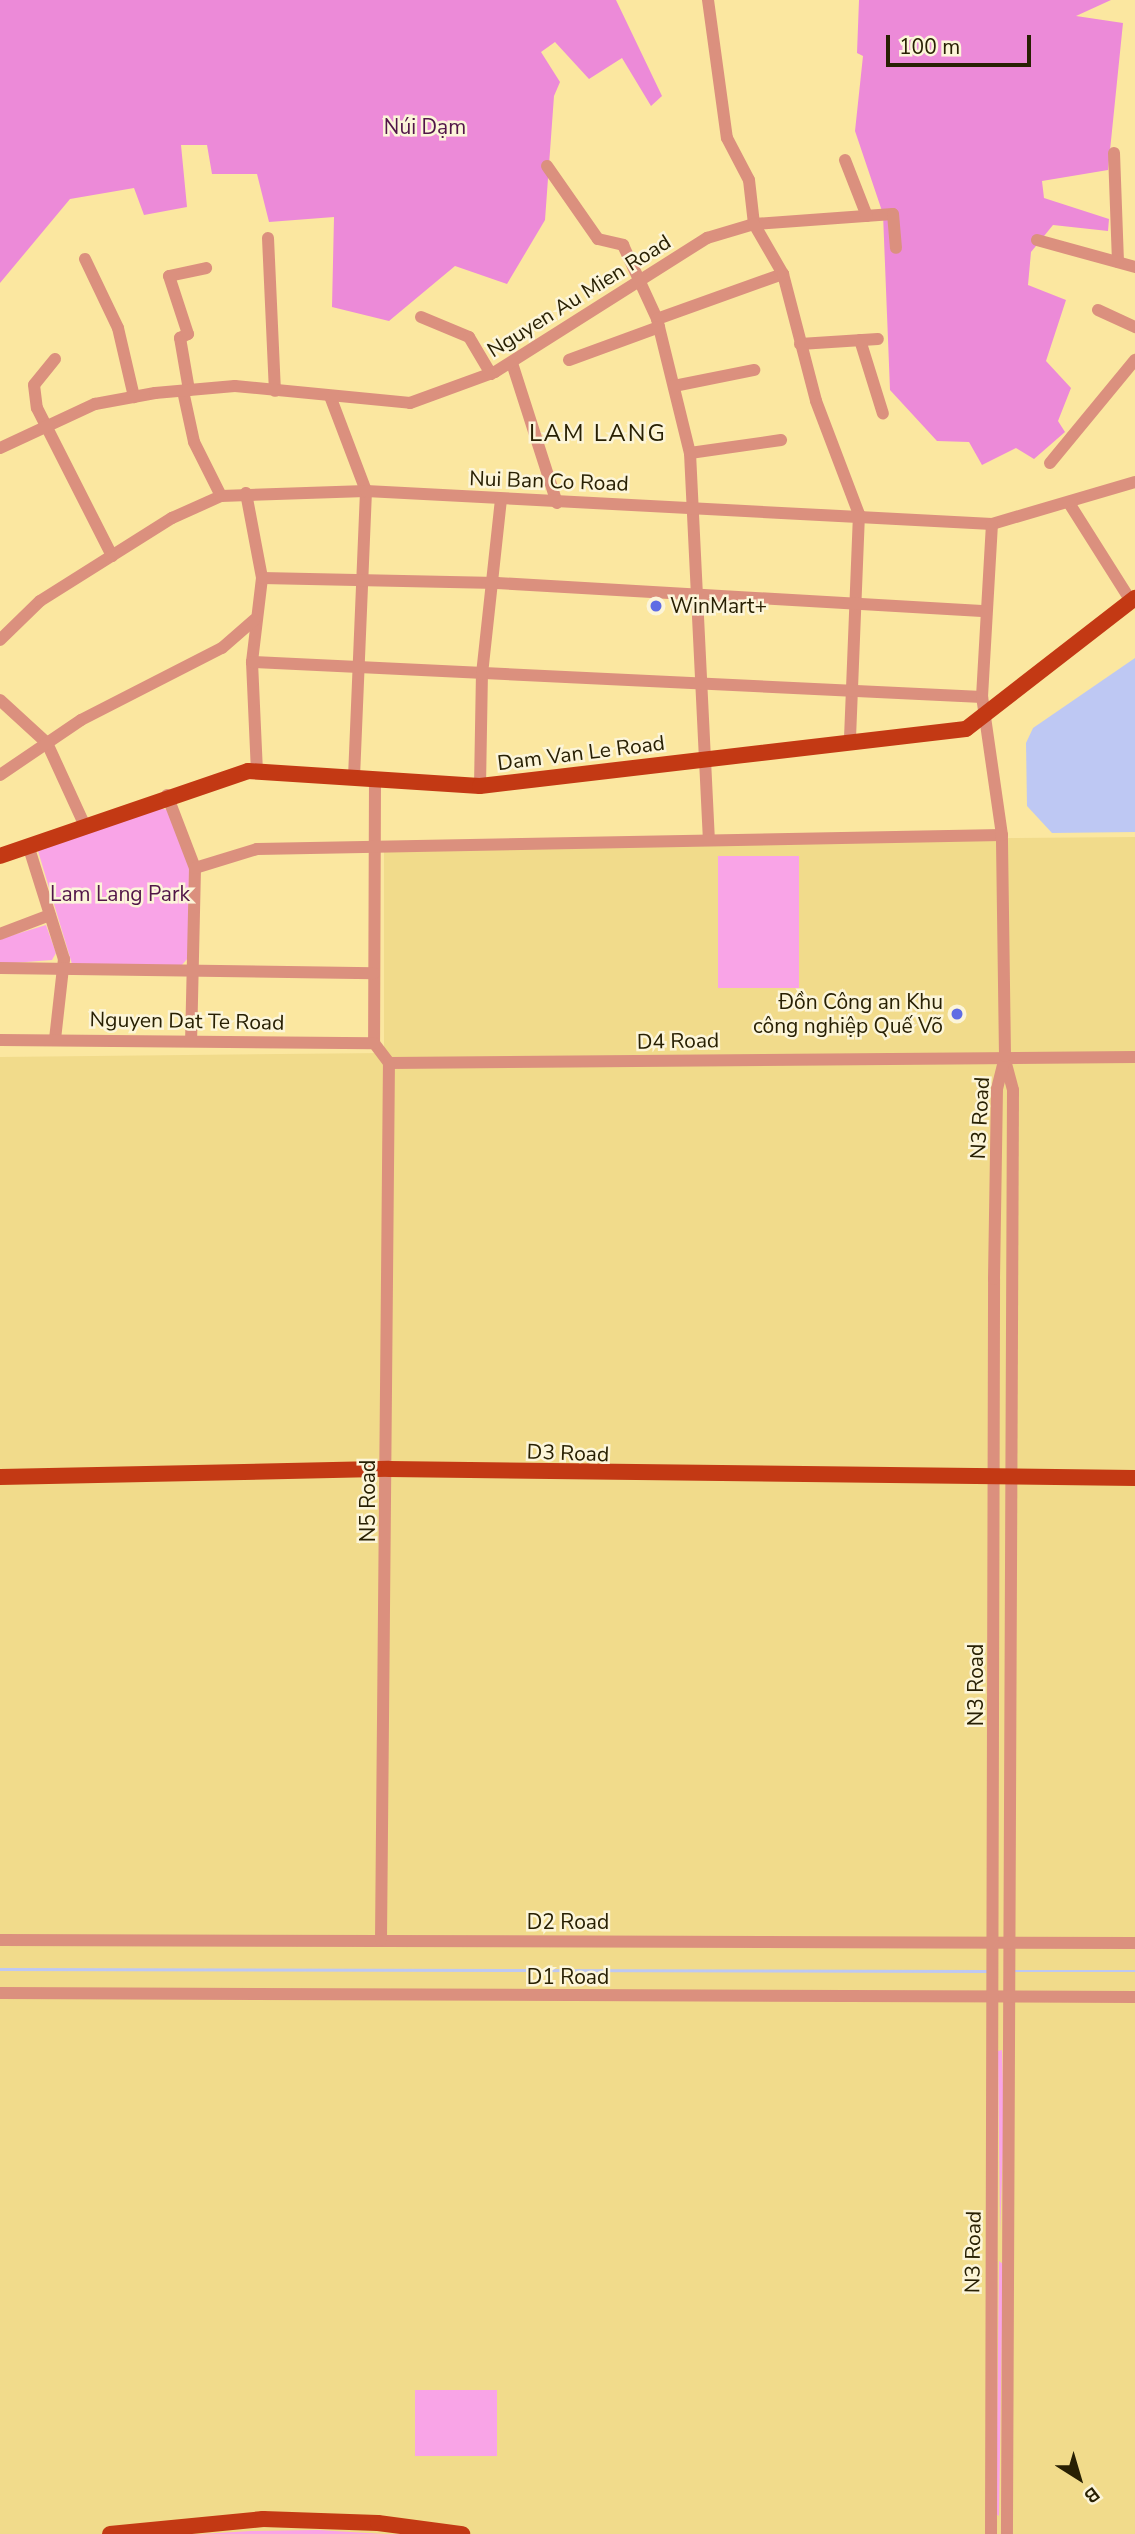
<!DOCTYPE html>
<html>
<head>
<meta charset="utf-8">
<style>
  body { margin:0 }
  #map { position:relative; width:1135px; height:2534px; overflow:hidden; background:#fbe7a0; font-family:"Nunito Sans",sans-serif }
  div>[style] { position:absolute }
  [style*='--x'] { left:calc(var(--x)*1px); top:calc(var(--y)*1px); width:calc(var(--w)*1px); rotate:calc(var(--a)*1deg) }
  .built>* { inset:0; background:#f1db8b }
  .green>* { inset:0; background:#f9a4e7; transform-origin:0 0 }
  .forest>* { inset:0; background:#ec8ad8 }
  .water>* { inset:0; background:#bec8f3 }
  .stream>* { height:2.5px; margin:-1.25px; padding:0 1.25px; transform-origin:1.25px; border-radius:1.25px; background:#bec8f3 }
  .minor>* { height:12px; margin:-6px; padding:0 6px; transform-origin:6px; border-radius:6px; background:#db907e }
  .major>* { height:16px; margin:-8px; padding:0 8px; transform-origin:8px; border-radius:8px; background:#c33914 }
  .dots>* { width:19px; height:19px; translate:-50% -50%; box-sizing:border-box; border:4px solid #fcf5d9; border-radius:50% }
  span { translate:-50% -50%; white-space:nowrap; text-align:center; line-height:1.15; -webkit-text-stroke:5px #fcf5d9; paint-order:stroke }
  .park-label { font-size:21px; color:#511548 }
  .street-label { font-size:21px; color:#282003 }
  .poi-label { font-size:21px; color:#282003 }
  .left { translate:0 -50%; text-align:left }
  .right { translate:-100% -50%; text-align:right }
  .quarter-label { font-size:24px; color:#282003; letter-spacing:2px }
  .north { position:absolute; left:1044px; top:2443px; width:70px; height:70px; -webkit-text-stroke:5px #fcf5d9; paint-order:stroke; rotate:143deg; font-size:19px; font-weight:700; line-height:28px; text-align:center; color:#282003 }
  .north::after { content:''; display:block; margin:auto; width:24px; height:32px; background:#282003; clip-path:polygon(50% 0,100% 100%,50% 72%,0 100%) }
  .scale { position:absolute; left:886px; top:35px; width:145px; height:32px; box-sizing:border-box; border:4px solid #282003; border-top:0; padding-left:9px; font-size:21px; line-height:24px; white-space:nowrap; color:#282003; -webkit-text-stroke:5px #fcf5d9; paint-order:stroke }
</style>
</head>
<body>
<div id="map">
  <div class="built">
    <i style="clip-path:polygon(1135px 837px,1135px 2534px,0 2534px,0 1057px,384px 1053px,384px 843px)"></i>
  </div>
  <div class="green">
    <i style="clip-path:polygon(159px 808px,168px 810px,189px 868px,188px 958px,181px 966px,72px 964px,38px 851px)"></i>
    <i style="left:799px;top:856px;width:132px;height:81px;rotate:90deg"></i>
    <i style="clip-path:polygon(46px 925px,56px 953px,52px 960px,0 964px,0 939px)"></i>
    <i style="clip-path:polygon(1002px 2050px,1004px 2122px,1000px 2233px,998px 2051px)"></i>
    <i style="clip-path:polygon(999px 2261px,1003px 2264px,999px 2516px,996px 2514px)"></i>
    <i style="left:497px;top:2390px;width:66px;height:82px;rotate:90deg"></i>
    <i style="clip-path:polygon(318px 2530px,383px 2534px,201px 2534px,251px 2531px)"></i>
  </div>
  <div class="forest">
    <i style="clip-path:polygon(0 0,616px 0,662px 96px,651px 106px,622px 58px,589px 79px,555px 42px,541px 52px,560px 82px,554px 96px,545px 220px,507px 284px,455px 266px,389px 321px,332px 307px,334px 217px,269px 222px,257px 174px,212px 174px,207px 145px,181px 145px,187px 207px,144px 215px,134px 188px,70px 199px,0 283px)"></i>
    <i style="clip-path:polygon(859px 0,1111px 0,1076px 16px,1123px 23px,1108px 170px,1042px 181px,1044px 198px,1109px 219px,1108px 231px,1053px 225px,1031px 252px,1028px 285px,1066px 300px,1046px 361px,1071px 388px,1058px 421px,1065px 432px,1034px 459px,1016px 448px,982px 465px,969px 442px,937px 441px,890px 390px,883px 214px,855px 131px,863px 56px,857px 53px)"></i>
  </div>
  <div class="water">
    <i style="clip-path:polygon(1135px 658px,1135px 832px,1052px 833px,1027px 806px,1026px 743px,1033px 728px)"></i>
  </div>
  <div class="stream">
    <i style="--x:0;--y:1969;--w:988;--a:0.12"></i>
    <i style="--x:1012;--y:1971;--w:123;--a:0"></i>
  </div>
  <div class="minor">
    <i style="--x:708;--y:0;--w:139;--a:82.2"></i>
    <i style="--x:727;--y:138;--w:47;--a:62.4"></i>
    <i style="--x:749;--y:180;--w:44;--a:83.5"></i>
    <i style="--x:754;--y:224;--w:139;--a:-4.1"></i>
    <i style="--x:893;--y:214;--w:34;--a:85"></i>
    <i style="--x:1114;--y:153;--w:109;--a:87.9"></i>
    <i style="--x:845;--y:160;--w:60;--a:68.6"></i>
    <i style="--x:547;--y:166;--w:89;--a:55.1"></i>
    <i style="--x:598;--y:239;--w:26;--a:13"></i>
    <i style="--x:623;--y:245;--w:81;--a:65.3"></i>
    <i style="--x:657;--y:319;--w:138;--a:76.2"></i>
    <i style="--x:690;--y:453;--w:385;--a:87.2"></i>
    <i style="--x:268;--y:238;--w:153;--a:87.4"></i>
    <i style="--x:1037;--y:240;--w:102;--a:15.4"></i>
    <i style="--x:85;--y:259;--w:76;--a:64.4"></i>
    <i style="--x:118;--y:328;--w:71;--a:76.9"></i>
    <i style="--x:1098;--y:310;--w:41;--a:24.7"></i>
    <i style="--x:421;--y:317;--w:52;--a:22.6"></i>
    <i style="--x:469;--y:337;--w:43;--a:59.3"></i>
    <i style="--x:657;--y:319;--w:134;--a:-19.7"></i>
    <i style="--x:860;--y:340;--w:77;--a:72.7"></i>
    <i style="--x:800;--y:344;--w:78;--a:-3.7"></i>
    <i style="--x:55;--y:359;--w:33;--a:129"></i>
    <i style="--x:34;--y:385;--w:23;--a:83"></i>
    <i style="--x:37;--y:408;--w:166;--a:63.1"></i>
    <i style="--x:569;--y:360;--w:96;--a:-20.1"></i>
    <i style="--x:512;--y:363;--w:147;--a:72.2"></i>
    <i style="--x:674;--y:386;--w:82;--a:-11.3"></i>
    <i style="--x:189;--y:390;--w:53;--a:-99.8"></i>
    <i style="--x:180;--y:338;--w:9;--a:-27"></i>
    <i style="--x:188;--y:334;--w:61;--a:-108.1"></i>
    <i style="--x:169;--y:276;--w:38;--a:-12"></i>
    <i style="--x:183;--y:391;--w:52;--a:77.8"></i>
    <i style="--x:194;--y:442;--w:60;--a:63.4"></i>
    <i style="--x:330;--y:396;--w:102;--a:69.2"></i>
    <i style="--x:366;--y:491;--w:286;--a:92.4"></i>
    <i style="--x:0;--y:448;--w:105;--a:-24.9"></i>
    <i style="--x:95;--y:404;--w:61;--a:-10.4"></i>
    <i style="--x:155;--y:393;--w:80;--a:-5"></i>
    <i style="--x:235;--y:386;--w:176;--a:5.5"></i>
    <i style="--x:410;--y:403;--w:90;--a:-20"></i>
    <i style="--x:495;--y:372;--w:251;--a:-32.3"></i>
    <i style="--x:707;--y:238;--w:49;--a:-16.6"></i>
    <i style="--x:754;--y:224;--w:58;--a:59.9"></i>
    <i style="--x:783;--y:274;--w:131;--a:75.4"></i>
    <i style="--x:816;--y:401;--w:121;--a:69.2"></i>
    <i style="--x:859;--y:514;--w:227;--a:92.3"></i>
    <i style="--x:690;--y:453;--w:92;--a:-8.1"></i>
    <i style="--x:1050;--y:463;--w:134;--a:-50.5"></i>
    <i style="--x:246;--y:493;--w:86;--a:79.3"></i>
    <i style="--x:262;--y:578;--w:85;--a:96.8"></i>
    <i style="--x:252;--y:662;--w:109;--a:87.4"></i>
    <i style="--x:1069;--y:503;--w:116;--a:57.7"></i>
    <i style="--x:262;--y:578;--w:235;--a:1.2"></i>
    <i style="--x:497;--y:583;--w:490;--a:3.3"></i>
    <i style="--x:0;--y:640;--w:56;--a:-44.3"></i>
    <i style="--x:40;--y:601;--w:156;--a:-32.2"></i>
    <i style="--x:172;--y:518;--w:54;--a:-24.2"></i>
    <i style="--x:221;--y:496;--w:145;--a:-2"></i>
    <i style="--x:366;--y:491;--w:627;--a:3.02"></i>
    <i style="--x:992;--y:524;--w:149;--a:-16.4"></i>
    <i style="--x:252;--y:662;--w:731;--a:2.74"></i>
    <i style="--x:0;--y:700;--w:64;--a:42.5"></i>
    <i style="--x:47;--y:743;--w:91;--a:65.4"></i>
    <i style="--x:0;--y:775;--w:98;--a:-34.2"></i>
    <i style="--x:81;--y:720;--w:158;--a:-27.1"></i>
    <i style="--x:222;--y:648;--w:43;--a:-41.2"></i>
    <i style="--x:375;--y:779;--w:264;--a:90.2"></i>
    <i style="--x:374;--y:1043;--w:25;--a:53"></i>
    <i style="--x:480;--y:786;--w:112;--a:-89"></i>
    <i style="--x:482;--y:674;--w:175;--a:-83.8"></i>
    <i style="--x:167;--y:795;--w:78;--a:69"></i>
    <i style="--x:195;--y:868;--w:170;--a:91.3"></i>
    <i style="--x:28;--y:845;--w:120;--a:72.5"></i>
    <i style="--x:64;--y:959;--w:81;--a:96.4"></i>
    <i style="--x:195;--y:868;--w:65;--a:-17"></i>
    <i style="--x:257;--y:849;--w:745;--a:-1.08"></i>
    <i style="--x:0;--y:934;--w:53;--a:-20.8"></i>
    <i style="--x:0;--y:968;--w:374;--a:0.8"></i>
    <i style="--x:0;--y:1040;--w:374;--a:0.5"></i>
    <i style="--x:1005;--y:1060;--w:31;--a:75"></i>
    <i style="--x:1013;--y:1090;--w:1444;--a:90.24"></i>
    <i style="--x:389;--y:1063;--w:746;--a:-0.46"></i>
    <i style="--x:0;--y:1940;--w:1135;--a:0.15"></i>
    <i style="--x:381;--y:1940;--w:877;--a:-89.48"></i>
    <i style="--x:0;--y:1993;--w:1135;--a:0.2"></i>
    <i style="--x:991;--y:2534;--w:1255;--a:-89.86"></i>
    <i style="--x:994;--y:1279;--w:190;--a:-89.1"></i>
    <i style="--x:997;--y:1089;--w:34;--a:-76"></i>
    <i style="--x:1005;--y:1056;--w:221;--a:-90.8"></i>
    <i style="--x:1002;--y:835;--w:139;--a:-98.2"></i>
    <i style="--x:982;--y:697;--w:173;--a:-86.7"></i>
  </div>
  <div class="major">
    <i style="--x:0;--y:856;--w:262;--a:-18.9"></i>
    <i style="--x:248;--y:771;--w:232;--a:3.7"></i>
    <i style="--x:480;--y:786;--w:489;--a:-6.7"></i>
    <i style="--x:966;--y:729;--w:214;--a:-37.8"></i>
    <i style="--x:0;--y:1477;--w:389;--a:-1.2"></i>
    <i style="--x:389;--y:1469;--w:746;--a:0.69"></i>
    <i style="--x:110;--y:2534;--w:154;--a:-5.6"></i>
    <i style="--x:263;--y:2519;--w:115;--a:2"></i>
    <i style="--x:378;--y:2523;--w:85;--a:7.5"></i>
  </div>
  <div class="dots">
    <i style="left:656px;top:606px;background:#5f6ce4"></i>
    <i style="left:957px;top:1014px;background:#5f6ce4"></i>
  </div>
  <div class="park-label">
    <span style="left:425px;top:127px">Núi Dạm</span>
    <span style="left:120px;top:894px">Lam Lang Park</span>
  </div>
  <div class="street-label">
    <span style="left:579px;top:296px;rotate:-32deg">Nguyen Au Mien Road</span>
    <span style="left:549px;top:481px;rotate:2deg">Nui Ban Co Road</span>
    <span style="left:581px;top:753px;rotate:-7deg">Dam Van Le Road</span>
    <span style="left:187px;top:1021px;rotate:1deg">Nguyen Dat Te Road</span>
    <span style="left:678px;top:1041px;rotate:-1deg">D4 Road</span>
    <span style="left:980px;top:1118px;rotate:-87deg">N3 Road</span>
    <span style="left:568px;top:1453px;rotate:2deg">D3 Road</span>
    <span style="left:368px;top:1501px;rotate:-90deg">N5 Road</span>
    <span style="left:976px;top:1685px;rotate:-90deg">N3 Road</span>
    <span style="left:568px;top:1922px">D2 Road</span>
    <span style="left:568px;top:1977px">D1 Road</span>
    <span style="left:973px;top:2252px;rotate:-89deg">N3 Road</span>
  </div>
  <div class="poi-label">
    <span class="left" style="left:670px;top:606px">WinMart+</span>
    <span class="right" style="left:943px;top:1014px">Đồn Công an Khu<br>công nghiệp Quế Võ</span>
  </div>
  <div class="quarter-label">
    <span style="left:598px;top:434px">LAM LANG</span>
  </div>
  <div class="north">B</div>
  <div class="scale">100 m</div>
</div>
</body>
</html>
